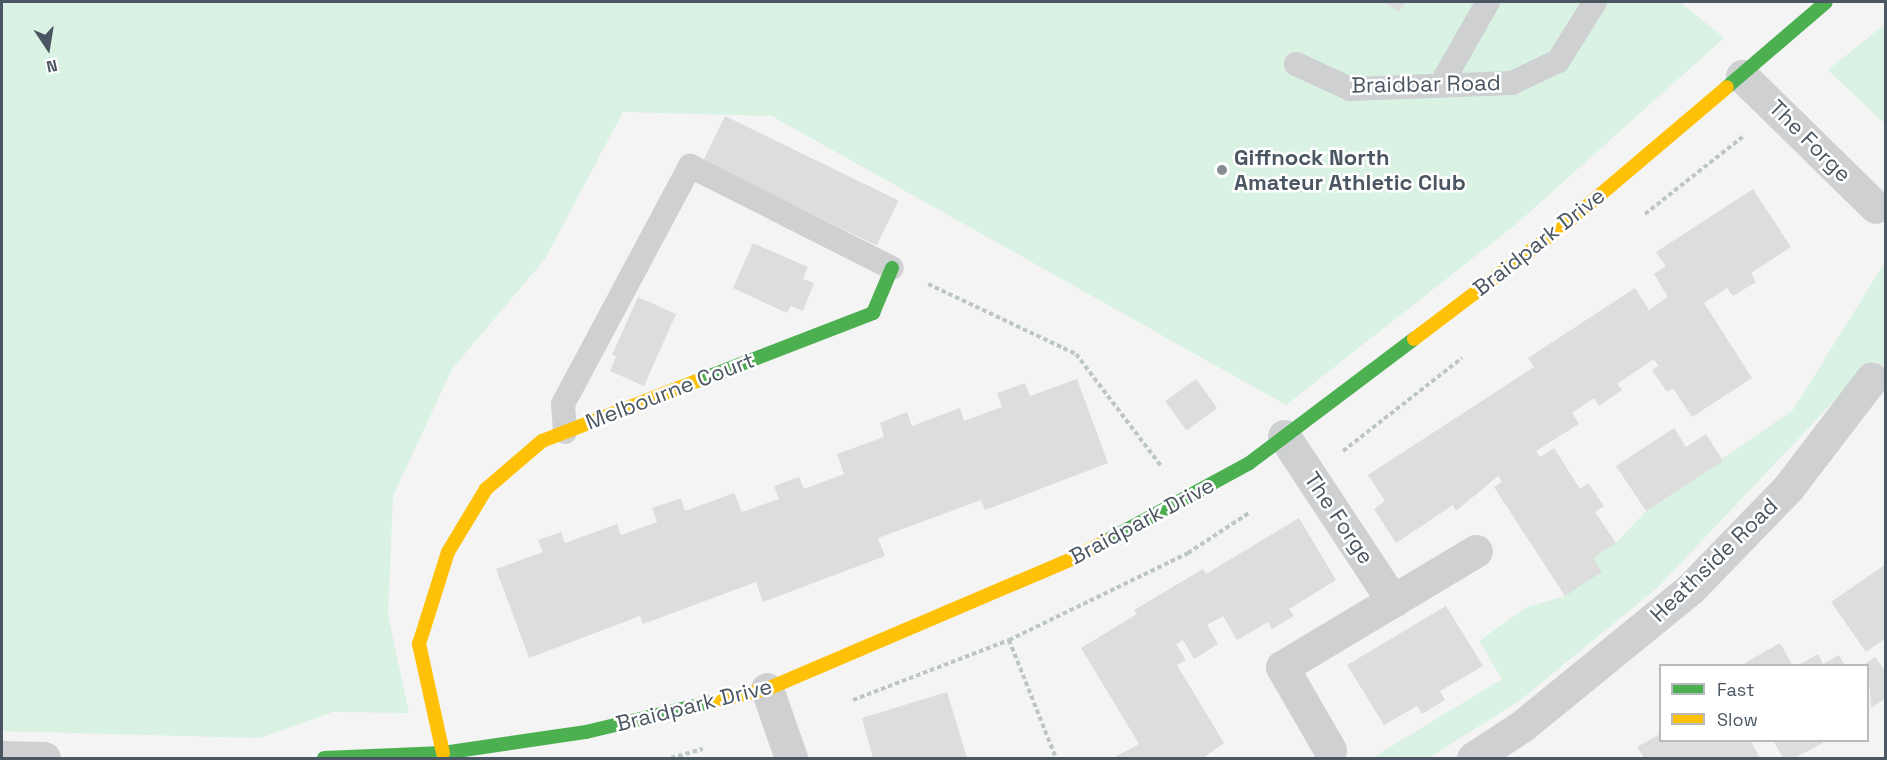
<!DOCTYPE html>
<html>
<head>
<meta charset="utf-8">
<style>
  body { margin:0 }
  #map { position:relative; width:1887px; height:760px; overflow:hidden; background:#f4f4f4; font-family:"Space Grotesk",sans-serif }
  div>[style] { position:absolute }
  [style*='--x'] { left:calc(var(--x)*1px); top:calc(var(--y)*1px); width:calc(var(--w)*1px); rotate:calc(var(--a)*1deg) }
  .green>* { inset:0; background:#d9f2e3 }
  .building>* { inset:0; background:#ddddde; transform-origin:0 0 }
  .path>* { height:4px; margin-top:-2px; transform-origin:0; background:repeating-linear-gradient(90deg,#bcc7c4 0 4.5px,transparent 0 7.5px) }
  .lane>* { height:24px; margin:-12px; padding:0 12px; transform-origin:12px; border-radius:12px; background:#ced0d2 }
  .street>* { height:33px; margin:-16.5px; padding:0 16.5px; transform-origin:16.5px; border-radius:16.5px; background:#ced0d2 }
  .fast>* { height:14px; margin:-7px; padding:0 7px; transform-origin:7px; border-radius:7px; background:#4caf50 }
  .slow>* { height:14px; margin:-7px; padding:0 7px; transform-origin:7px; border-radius:7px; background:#ffc107 }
  .dots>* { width:16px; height:16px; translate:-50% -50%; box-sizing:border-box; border:3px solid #fff; border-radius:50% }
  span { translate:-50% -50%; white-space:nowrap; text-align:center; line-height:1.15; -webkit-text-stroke:5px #fff; paint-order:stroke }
  .street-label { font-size:22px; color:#4a5661 }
  .poi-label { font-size:22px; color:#4a5661; font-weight:700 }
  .left { translate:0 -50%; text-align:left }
  .frame { position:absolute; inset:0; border:3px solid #4a5661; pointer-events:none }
  .legend { position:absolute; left:1659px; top:664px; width:210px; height:78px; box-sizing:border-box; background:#fff; border:2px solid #b7bbc0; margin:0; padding:8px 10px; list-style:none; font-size:18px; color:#4a5661 }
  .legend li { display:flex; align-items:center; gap:12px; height:30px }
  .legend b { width:30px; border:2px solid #b7bbc0 }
  .north { position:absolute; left:18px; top:18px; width:60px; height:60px; -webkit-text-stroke:4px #fff; paint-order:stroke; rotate:168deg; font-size:16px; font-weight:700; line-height:24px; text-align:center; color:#4a5661 }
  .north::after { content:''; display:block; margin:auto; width:21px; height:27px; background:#4a5661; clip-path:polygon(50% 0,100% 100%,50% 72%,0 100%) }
</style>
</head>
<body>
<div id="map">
  <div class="green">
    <i style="clip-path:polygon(2px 2px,1680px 2px,1724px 38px,1515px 225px,1286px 405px,772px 116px,623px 112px,545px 259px,452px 369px,393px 496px,388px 615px,409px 713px,333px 712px,260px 738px,2px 731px)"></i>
    <i style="clip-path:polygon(1885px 24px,1885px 124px,1828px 70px)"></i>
    <i style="clip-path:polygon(1885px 262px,1884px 365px,1872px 361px,1658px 587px,1519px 701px,1429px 758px,1372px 758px,1502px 679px,1479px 641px,1527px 607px,1565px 596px,1593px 558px,1616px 543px,1646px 511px,1793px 410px)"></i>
  </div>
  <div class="building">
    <i style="clip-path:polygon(1384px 2px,1406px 2px,1399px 12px)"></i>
    <i style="left:725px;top:116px;width:193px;height:50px;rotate:26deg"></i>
    <i style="clip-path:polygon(1753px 189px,1791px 247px,1751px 273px,1756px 282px,1733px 296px,1727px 288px,1704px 303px,1752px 378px,1692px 417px,1673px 388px,1667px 392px,1652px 370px,1658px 366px,1654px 359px,1617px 384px,1622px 390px,1599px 406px,1594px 398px,1572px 413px,1579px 424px,1536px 451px,1540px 457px,1554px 448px,1580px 489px,1588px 483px,1604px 506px,1595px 512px,1616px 543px,1593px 558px,1602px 572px,1565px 596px,1494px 487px,1502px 482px,1498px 476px,1456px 511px,1453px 505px,1396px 543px,1374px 509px,1385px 501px,1368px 475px,1534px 367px,1528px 358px,1635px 288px,1649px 310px,1668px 297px,1654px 274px,1666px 266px,1656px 252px)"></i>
    <i style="clip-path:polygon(753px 243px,808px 267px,803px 279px,814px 283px,803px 311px,791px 306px,787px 313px,733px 288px)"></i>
    <i style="clip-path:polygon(638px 297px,676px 314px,644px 386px,610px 371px,616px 356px,612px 355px)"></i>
    <i style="clip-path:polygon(1077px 379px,1108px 463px,985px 510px,981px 500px,878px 538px,885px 556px,763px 602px,756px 582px,643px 624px,640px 616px,529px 658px,496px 569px,543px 552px,538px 540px,561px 532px,565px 543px,617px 524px,621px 535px,657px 522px,652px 508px,681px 498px,685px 511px,734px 493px,742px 512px,779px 499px,774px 486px,799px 477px,804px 489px,844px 474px,837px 454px,884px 437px,880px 423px,907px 412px,912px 426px,960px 408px,964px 421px,1002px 407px,997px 393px,1025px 383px,1030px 396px)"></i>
    <i style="left:1196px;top:379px;width:36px;height:38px;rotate:54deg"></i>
    <i style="clip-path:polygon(1674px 428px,1686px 447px,1706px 434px,1723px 461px,1646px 511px,1616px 466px)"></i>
    <i style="clip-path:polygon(1299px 518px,1336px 580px,1289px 609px,1294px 616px,1272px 629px,1268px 622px,1237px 640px,1223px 616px,1207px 625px,1218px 644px,1194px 659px,1183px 640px,1176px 644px,1186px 660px,1177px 665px,1224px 743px,1203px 758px,1113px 758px,1139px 744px,1081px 648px,1137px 614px,1134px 610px,1203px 569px,1206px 574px)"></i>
    <i style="clip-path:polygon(1886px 564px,1886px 638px,1866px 652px,1831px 602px)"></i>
    <i style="clip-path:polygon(1446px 606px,1483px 666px,1440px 691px,1445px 700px,1422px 714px,1417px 706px,1384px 725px,1347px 665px)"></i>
    <i style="clip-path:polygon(1780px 643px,1793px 666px,1740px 666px)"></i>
    <i style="clip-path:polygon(1818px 654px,1823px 664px,1839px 655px,1845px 666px,1797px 666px)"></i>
    <i style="clip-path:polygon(1875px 657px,1886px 672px,1886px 698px,1871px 708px,1868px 666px,1862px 666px)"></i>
    <i style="clip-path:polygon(947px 692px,967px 758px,873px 758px,862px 718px)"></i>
    <i style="clip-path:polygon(1660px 734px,1660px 740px,1750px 740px,1760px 758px,1644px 758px,1637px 747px)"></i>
    <i style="clip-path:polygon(1773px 740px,1828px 740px,1795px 758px,1783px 758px)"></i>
  </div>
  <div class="path">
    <i style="--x:1645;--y:214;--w:127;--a:-38.3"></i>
    <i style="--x:928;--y:284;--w:164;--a:25.3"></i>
    <i style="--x:1076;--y:354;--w:141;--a:52.8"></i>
    <i style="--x:1343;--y:451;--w:151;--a:-38"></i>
    <i style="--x:1009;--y:640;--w:127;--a:68.3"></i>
    <i style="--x:853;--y:700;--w:167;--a:-21"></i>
    <i style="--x:1009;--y:640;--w:199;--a:-25.9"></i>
    <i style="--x:1188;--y:553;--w:73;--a:-33.3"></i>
    <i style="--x:671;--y:758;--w:33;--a:-16"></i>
  </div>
  <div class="lane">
    <i style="--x:1296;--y:64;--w:60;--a:24.8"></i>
    <i style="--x:1350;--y:89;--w:162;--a:-2.1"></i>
    <i style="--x:1512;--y:83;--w:51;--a:-25.6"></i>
    <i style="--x:1558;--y:61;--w:70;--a:-57.9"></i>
    <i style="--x:1440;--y:86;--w:97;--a:-60.3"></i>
    <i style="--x:565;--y:432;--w:28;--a:-94"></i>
    <i style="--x:563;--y:404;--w:270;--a:-61.9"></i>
    <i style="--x:690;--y:166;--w:226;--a:26.8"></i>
  </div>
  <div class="street">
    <i style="--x:1742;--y:76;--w:187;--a:44.4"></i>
    <i style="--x:1284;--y:436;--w:198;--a:56.6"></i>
    <i style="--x:767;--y:689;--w:73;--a:70.8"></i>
    <i style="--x:1330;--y:750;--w:96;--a:-120"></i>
    <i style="--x:1282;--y:667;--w:226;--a:-30.9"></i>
    <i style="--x:2;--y:757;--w:42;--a:1.4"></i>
    <i style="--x:1473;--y:758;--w:59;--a:-33.1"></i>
    <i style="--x:1522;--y:726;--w:218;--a:-39.2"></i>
    <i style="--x:1691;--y:588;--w:139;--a:-45.9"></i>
    <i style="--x:1788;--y:488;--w:138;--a:-52.6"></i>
  </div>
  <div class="fast">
    <i style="--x:1727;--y:87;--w:130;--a:-40.6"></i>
    <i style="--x:697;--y:381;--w:189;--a:-21.1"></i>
    <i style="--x:873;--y:313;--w:49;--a:-67.1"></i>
    <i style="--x:1106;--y:541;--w:162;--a:-28.5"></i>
    <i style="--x:1248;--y:464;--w:208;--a:-37"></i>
    <i style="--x:324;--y:758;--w:119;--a:-2.4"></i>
    <i style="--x:443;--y:753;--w:145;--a:-8.4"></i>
    <i style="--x:586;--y:732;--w:133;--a:-13.5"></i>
  </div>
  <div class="slow">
    <i style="--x:1414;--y:339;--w:186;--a:-37.1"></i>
    <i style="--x:1562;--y:227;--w:216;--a:-40.3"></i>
    <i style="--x:715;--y:701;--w:53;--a:-13"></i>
    <i style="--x:767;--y:689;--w:334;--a:-23.1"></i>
    <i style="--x:1074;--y:558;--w:36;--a:-28"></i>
    <i style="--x:443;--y:753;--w:112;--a:-102.4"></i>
    <i style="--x:419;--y:644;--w:96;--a:-72.5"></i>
    <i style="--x:448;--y:552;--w:74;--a:-58.9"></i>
    <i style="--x:486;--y:489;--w:74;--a:-40.6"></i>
    <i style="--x:542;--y:441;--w:166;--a:-21.2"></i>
  </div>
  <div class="dots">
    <i style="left:1222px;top:170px;background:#868d94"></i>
  </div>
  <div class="street-label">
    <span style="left:1426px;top:84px;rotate:-1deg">Braidbar Road</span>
    <span style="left:1810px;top:141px;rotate:45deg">The Forge</span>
    <span style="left:1539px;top:242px;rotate:-38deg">Braidpark Drive</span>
    <span style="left:670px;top:391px;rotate:-21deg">Melbourne Court</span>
    <span style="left:1339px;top:518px;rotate:56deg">The Forge</span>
    <span style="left:1142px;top:521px;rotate:-28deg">Braidpark Drive</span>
    <span style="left:1714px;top:560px;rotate:-44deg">Heathside Road</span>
    <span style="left:694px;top:705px;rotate:-14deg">Braidpark Drive</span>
  </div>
  <div class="poi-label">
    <span class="left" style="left:1234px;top:170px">Giffnock North<br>Amateur Athletic Club</span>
  </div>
  <div class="frame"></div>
  <ul class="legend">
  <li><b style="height:8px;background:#4caf50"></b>Fast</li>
  <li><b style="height:8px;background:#ffc107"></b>Slow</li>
  </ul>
  <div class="north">N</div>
</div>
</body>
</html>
